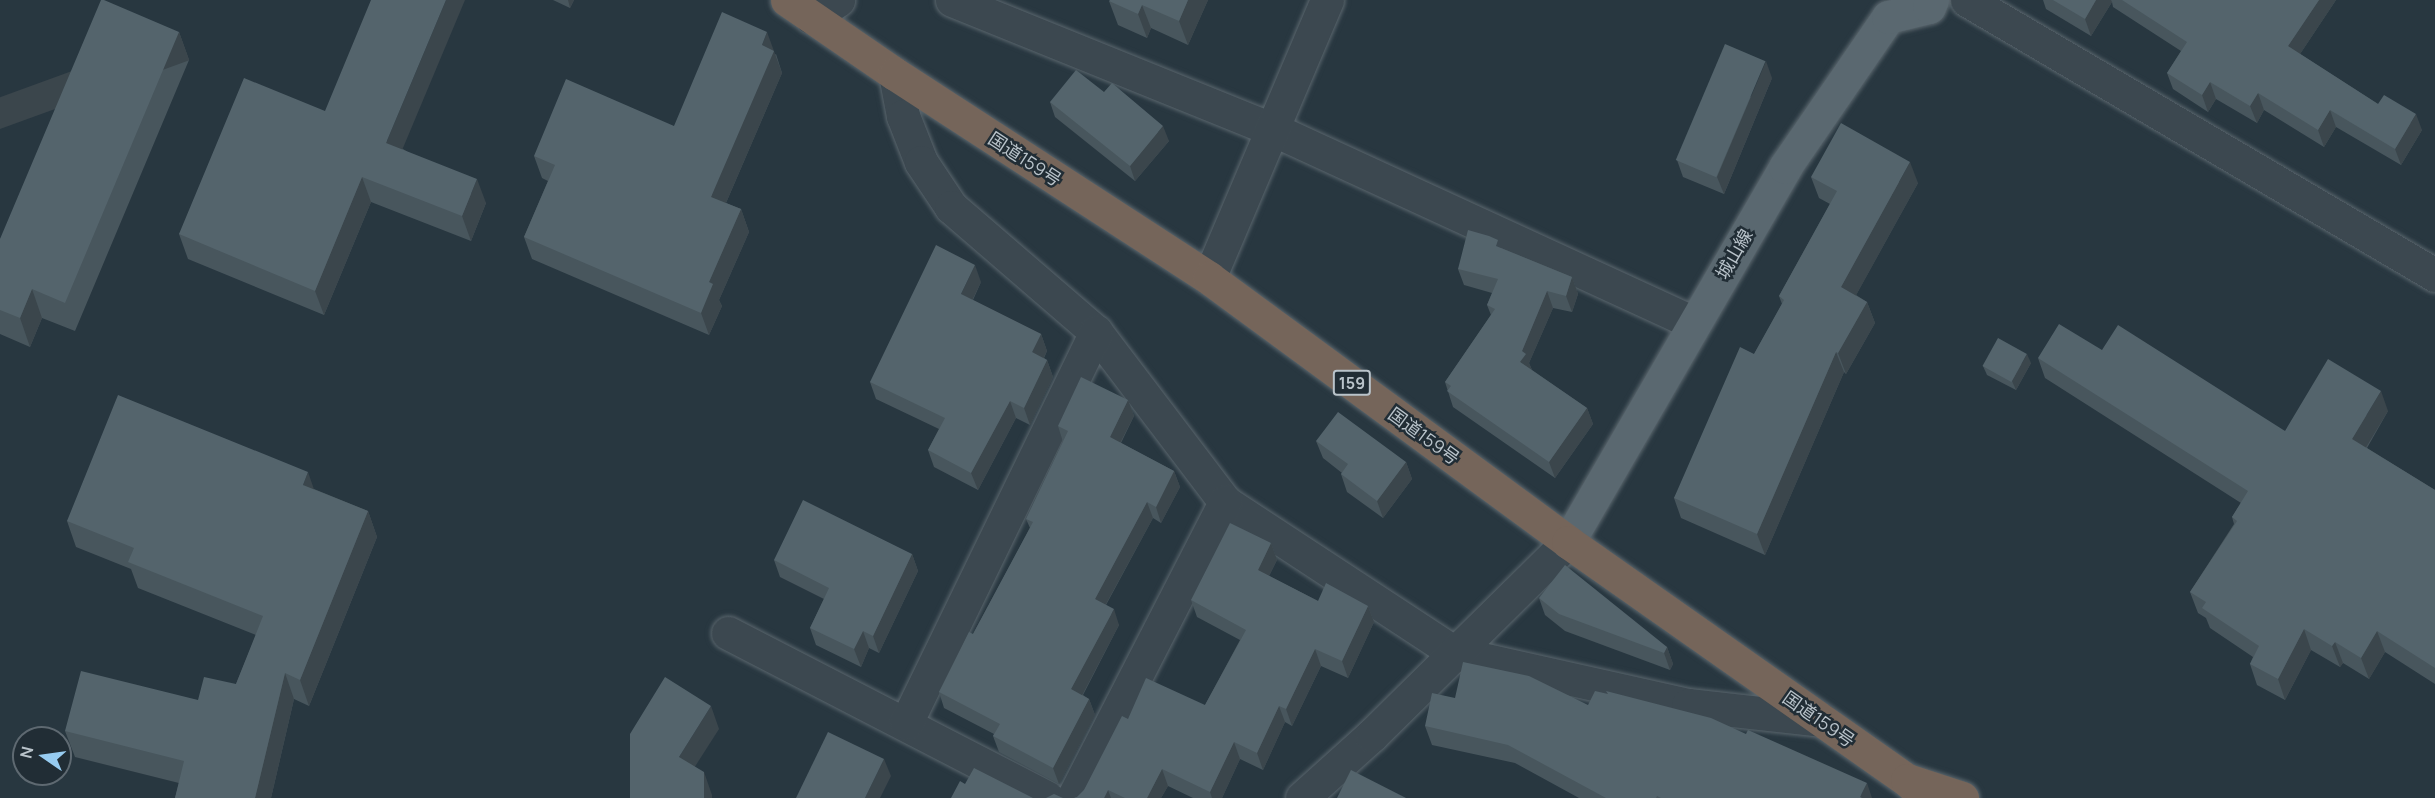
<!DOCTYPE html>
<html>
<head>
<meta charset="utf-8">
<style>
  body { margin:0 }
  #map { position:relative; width:2435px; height:798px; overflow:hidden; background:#283740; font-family:Manrope,"Noto Sans JP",sans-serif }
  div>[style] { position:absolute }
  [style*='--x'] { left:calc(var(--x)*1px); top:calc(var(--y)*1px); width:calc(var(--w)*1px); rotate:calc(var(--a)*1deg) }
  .roads { filter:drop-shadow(0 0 2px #5a666d) drop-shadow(0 0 2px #5a666d) }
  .minor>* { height:33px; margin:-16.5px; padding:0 16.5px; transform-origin:16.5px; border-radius:16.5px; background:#3c4850 }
  .major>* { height:33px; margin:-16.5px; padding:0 16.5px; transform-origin:16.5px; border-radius:16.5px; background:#5a6870 }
  .highway>* { height:33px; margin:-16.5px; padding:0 16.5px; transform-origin:16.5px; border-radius:16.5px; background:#75655a }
  .wall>* { inset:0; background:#48565d }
  .shaded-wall>* { inset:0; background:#3b464c; transform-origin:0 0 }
  .building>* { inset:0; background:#54646c; transform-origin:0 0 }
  span { translate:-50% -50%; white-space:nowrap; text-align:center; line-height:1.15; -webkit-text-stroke:5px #212d35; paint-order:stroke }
  .shield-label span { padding:2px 4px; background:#212d35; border:2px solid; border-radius:4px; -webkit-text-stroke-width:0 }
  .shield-label { font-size:16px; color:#b9c3ca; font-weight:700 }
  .street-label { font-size:18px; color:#b9c3ca }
  .north { position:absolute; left:12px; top:726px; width:60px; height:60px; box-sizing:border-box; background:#212d35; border:2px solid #5e6971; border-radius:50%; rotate:283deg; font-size:16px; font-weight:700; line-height:24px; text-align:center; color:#b9c3ca }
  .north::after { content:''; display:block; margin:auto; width:21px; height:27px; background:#97ccf1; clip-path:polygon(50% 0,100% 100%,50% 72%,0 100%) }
</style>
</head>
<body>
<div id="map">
  <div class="roads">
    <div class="minor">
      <i style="--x:952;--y:0;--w:345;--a:22"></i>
      <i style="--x:1272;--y:129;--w:464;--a:24.7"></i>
      <i style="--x:1967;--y:0;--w:543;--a:30.44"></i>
      <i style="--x:811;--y:17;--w:32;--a:-32"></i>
      <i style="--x:895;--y:74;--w:43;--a:79.2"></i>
      <i style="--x:903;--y:116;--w:49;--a:68.6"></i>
      <i style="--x:921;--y:162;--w:54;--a:56.3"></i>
      <i style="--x:951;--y:207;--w:191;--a:40.8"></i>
      <i style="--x:1096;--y:332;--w:213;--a:52.8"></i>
      <i style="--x:1225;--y:502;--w:275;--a:33.3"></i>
      <i style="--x:1455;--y:653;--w:239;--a:12.6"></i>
      <i style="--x:1688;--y:705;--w:134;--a:6.4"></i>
      <i style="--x:1209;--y:278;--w:302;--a:-67"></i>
      <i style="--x:728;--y:633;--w:359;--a:27.3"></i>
      <i style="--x:906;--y:723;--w:435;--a:-64.1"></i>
      <i style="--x:1073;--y:798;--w:333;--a:-62.8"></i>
      <i style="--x:1302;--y:798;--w:94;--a:-42"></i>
      <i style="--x:1372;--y:735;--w:275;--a:-44.6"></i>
    </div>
    <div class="major">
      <i style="--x:1568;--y:542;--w:433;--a:-59.9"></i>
      <i style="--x:1785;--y:167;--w:182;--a:-55.5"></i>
      <i style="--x:1888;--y:17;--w:42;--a:-13.7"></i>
      <i style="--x:1929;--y:7;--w:8;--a:-67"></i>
    </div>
    <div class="highway">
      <i style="--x:787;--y:0;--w:131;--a:34.4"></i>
      <i style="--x:895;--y:74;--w:374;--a:33"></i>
      <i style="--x:1209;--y:278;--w:446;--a:36.3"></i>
      <i style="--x:1568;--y:542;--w:414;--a:35.1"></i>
      <i style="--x:1907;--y:780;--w:26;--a:43"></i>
      <i style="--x:1907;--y:780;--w:58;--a:18.1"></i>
    </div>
  </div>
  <div class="wall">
    <i style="clip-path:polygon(553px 0,574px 0,570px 8px)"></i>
    <i style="clip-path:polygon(1208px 0,1188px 45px,1151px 28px,1147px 38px,1118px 25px,1109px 1px)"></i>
    <i style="clip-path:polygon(2043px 0,2336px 0,2300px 54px,2378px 104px,2422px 130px,2401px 165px,2336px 127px,2324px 147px,2264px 110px,2257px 123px,2216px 99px,2208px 112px,2173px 89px,2167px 73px,2181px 51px,2113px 7px,2112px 2px,2091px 36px,2046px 9px)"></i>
    <i style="clip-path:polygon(179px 32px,189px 60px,75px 331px,42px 318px,30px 347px,0 334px,0 239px)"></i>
    <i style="clip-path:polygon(776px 54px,782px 73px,726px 203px,741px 209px,749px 232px,719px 300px,722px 306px,709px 335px,532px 259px,524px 237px,548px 181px,542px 178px,534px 156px,674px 126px)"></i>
    <i style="clip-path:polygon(1772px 78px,1724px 194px,1683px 177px,1677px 160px)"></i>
    <i style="clip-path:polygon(1104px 92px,1169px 141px,1135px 181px,1055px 117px,1050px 102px)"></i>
    <i style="clip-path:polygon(325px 111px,403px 149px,486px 203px,471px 241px,371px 202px,324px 315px,188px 259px,179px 234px)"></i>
    <i style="clip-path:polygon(1811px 177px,1918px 183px,1856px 295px,1867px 302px,1875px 323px,1846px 374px,1844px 372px,1765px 555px,1681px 518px,1674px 498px,1782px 304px,1779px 296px,1830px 204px,1819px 198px)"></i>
    <i style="clip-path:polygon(1501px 248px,1572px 277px,1578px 294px,1572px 312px,1553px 308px,1529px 363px,1532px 370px,1587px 408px,1593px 424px,1555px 478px,1453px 407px,1445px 382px,1491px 315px,1487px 305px,1492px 293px,1464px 285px,1458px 269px)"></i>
    <i style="clip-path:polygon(981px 282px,973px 300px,1041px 334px,1047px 351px,1044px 358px,1047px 360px,1053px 377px,1030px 425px,1016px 418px,978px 490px,934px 467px,928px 450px,939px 429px,876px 399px,870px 382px)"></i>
    <i style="clip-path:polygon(2038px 358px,2285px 431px,2388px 411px,2367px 448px,2435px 490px,2435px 684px,2385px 652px,2369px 679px,2343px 663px,2340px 667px,2311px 650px,2285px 700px,2257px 685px,2250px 664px,2253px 657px,2210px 628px,2206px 618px,2198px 613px,2190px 592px,2234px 524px,2232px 517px,2241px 503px,2045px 378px)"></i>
    <i style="clip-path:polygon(2031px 363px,2016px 390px,1987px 375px,1983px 366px)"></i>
    <i style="clip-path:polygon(1128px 400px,1134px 416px,1121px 443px,1174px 471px,1180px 487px,1161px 523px,1153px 518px,1106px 605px,1119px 625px,1083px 695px,1089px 699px,1095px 715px,1059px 784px,999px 752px,993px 736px,994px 734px,944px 708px,939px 692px,973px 634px,1030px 528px,1026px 519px,1063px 442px,1058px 426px)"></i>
    <i style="clip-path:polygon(1316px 441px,1406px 462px,1412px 479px,1383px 518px,1347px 492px,1341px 474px,1342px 473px,1323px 458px)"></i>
    <i style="clip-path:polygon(314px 489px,368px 511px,377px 537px,309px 706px,294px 699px,271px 798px,175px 798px,179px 783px,75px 757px,65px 731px,198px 700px,236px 684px,256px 635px,138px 588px,131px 569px,76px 547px,67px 521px)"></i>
    <i style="clip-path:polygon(1271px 543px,1277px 560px,1269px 576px,1318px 601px,1368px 606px,1374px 622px,1348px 678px,1321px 666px,1292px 726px,1285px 722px,1263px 770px,1240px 759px,1222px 798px,1193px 798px,1168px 786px,1161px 798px,1074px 798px,1077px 797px,1084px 790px,1128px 719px,1205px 705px,1240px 640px,1197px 617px,1191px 600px)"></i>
    <i style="clip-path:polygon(912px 554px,918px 571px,879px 653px,869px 648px,861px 667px,816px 645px,810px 628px,824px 599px,780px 577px,774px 560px)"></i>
    <i style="clip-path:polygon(1539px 598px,1667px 647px,1673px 664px,1670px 670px,1565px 631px,1545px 615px)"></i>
    <i style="clip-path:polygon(1588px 705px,1872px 798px,1579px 798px,1515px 763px,1432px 745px,1425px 726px)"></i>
  </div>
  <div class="shaded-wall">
    <i style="clip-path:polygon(446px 0,465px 0,395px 167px,386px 143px)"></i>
    <i style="clip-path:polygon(568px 0,574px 0,570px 8px)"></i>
    <i style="clip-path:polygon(1188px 0,1208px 0,1188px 45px,1179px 21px)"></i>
    <i style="clip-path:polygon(2096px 0,2111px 0,2112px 2px,2091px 36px,2085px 19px)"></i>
    <i style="clip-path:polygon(2319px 0,2336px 0,2294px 63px,2288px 46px)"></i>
    <i style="clip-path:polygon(1142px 5px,1151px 28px,1147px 38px,1138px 14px)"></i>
    <i style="left:179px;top:32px;width:30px;height:294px;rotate:70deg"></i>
    <i style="clip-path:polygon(767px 32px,782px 73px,719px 219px,711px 197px,762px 45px)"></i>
    <i style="clip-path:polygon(1766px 61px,1772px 78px,1724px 194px,1717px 177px)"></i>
    <i style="clip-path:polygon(2210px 82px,2216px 99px,2208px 112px,2202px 95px)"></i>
    <i style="clip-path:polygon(2258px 93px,2264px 110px,2257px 123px,2250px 106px)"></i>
    <i style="clip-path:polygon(2330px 110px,2336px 127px,2324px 147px,2318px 130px)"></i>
    <i style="clip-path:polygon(2416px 114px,2422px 130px,2401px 165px,2395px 149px)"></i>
    <i style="clip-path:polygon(1163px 126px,1169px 141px,1135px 181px,1130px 166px)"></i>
    <i style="clip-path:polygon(1910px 162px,1918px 183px,1849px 308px,1841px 287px)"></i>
    <i style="clip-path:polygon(362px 177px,371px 202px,324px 315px,315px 291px)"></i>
    <i style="clip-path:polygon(477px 179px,486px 203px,471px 241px,462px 216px)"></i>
    <i style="clip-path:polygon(741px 209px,749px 232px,719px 300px,722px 306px,709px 335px,701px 313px,709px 282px)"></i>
    <i style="clip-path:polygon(975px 265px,981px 282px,967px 311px,961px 294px)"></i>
    <i style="clip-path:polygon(1572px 277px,1578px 294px,1572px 312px,1566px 296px)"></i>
    <i style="clip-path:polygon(32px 289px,42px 318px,30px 347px,20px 318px)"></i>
    <i style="clip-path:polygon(1547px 291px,1553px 308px,1529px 363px,1532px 370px,1520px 362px,1522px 351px)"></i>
    <i style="clip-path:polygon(1867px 302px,1875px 323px,1846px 374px,1838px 353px)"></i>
    <i style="clip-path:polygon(1041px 334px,1047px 351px,1038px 369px,1032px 352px)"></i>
    <i style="clip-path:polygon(1836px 352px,1844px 372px,1765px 555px,1757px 534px)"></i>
    <i style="clip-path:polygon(2027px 354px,2031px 363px,2016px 390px,2012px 381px)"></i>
    <i style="clip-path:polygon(1047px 360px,1053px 377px,1030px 425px,1024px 408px)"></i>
    <i style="clip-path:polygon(2381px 391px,2388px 411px,2359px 459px,2352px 439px)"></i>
    <i style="clip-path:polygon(1128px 400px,1134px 416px,1115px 453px,1110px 437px)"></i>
    <i style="clip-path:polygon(1010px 401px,1016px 418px,978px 490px,971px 473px)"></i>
    <i style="clip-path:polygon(1587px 408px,1593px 424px,1555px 478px,1549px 462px)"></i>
    <i style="clip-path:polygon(1406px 462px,1412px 479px,1383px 518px,1377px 501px)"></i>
    <i style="clip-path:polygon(1174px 471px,1180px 487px,1161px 523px,1156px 507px)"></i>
    <i style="clip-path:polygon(308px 472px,317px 498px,303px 485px)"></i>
    <i style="clip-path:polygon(1147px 502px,1153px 518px,1100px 615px,1095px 599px)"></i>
    <i style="clip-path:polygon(368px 511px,377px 537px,309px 706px,300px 680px)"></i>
    <i style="clip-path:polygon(1271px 543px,1277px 560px,1264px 586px,1258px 570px)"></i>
    <i style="clip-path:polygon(912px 554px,918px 571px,879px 653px,873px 636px)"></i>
    <i style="clip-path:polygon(1368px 606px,1374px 622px,1348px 678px,1342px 661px)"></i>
    <i style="clip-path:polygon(1114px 609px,1119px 625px,1077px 705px,1071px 689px)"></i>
    <i style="clip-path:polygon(2304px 629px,2311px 650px,2285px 700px,2278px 679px)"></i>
    <i style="clip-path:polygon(863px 631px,869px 648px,861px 667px,854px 649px)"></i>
    <i style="clip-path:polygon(2377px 631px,2385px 652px,2369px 679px,2361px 658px)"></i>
    <i style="clip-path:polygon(2335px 642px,2343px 663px,2340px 667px,2332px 646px)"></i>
    <i style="clip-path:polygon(1667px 647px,1673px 664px,1670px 670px,1664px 653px)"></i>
    <i style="clip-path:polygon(1315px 649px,1321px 666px,1292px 726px,1286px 709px)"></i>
    <i style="clip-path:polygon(285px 673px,294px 699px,271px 798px,255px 798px)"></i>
    <i style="clip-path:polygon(1089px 699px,1095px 715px,1059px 784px,1053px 768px)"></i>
    <i style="clip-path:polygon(711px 706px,719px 729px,687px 779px,679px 757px)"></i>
    <i style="clip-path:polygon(1279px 706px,1285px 722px,1263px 770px,1257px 753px)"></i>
    <i style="clip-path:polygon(1234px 742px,1240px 759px,1222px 798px,1212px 798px,1210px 792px)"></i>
    <i style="clip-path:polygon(884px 759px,891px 776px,880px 798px,865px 798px)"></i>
    <i style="clip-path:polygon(1162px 769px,1168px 786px,1161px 798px,1147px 798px)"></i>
    <i style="clip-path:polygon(704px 772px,712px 795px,712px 798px,704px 798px)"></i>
    <i style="clip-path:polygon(1867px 783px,1872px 798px,1861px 798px,1860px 797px)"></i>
    <i style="clip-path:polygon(1108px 790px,1111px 798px,1104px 798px)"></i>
  </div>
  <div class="building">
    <i style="clip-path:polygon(101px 0,104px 0,179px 32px,65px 303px,32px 289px,20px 318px,0 310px,0 239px)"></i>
    <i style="clip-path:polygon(371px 0,446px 0,386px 143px,477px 179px,462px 216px,362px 177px,315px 291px,179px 234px,244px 78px,325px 111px)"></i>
    <i style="clip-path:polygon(1110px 0,1188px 0,1179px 21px,1142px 5px,1138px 14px,1109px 1px)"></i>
    <i style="clip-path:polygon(2053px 0,2096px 0,2085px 19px)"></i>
    <i style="clip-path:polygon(2122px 0,2319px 0,2288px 46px,2378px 104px,2384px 95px,2416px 114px,2395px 149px,2330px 110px,2318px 130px,2258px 93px,2250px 106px,2210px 82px,2202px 95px,2167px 73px,2187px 42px)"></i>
    <i style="clip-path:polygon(722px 12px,767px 32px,762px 45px,774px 51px,711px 197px,741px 209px,709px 282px,713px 284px,701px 313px,524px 237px,555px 165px,534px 156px,566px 79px,674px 126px)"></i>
    <i style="left:1725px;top:44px;width:44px;height:126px;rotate:23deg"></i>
    <i style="clip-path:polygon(1076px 70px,1104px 92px,1112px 83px,1163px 126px,1130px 166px,1050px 102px)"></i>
    <i style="clip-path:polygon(1841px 123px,1910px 162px,1841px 287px,1867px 302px,1838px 353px,1836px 352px,1757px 534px,1674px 498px,1740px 347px,1754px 354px,1784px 300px,1779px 296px,1837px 191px,1811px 177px)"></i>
    <i style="clip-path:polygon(1468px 230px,1489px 236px,1498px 240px,1496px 246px,1572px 277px,1566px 296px,1547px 291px,1522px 351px,1526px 354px,1520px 362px,1587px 408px,1549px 462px,1447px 391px,1451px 386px,1445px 382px,1495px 309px,1487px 305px,1498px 279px,1458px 269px)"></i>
    <i style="clip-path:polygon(936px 245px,975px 265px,961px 294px,1041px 334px,1032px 352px,1047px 360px,1024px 408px,1010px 401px,971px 473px,928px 450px,945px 418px,870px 382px)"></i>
    <i style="clip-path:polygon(2059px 324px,2102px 350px,2118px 325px,2285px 431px,2328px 359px,2381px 391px,2352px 439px,2435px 490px,2435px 668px,2377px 631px,2361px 658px,2335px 642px,2332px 646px,2304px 629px,2278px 679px,2250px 664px,2259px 646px,2202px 608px,2206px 602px,2190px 592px,2237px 521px,2232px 517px,2248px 491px,2038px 358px)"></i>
    <i style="left:1998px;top:338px;width:33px;height:32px;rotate:29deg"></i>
    <i style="clip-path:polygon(1081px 377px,1128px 400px,1110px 437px,1174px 471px,1156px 507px,1147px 502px,1095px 599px,1114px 609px,1071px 689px,1089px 699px,1053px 768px,993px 736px,1000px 724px,939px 692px,969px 632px,973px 634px,1033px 522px,1026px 519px,1068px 431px,1058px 426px)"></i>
    <i style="clip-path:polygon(118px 395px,308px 472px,303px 485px,368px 511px,300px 680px,285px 673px,255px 798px,175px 798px,184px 761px,65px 731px,81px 671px,198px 700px,204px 677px,236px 684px,263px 616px,128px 562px,134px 548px,67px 521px)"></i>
    <i style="clip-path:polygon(1338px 412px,1406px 462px,1377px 501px,1341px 474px,1348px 464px,1316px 441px)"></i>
    <i style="clip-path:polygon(803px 500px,912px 554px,873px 636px,863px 631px,854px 649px,810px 628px,829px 588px,774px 560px)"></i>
    <i style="clip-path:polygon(1230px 523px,1271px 543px,1258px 570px,1318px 601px,1326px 583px,1368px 606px,1342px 661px,1315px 649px,1286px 709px,1279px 706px,1257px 753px,1234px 742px,1210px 792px,1162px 769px,1147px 798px,1125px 798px,1108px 790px,1104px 798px,1074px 798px,1077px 797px,1084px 790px,1122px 716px,1128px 719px,1146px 678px,1205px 705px,1246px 630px,1191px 600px)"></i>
    <i style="clip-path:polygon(1565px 565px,1667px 647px,1664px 653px,1559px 614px,1539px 598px)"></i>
    <i style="clip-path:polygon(1463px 662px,1529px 676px,1588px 705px,1595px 691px,1608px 694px,1606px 691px,1711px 718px,1746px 734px,1748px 730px,1867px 783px,1860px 797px,1862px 798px,1661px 798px,1657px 796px,1656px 798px,1606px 798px,1508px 745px,1425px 726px,1432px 693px,1455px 698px)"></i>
    <i style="clip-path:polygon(665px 677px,711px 706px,679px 757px,704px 772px,704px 798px,630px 798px,630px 734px)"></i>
    <i style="clip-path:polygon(828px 732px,884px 759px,865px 798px,796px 798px)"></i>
    <i style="clip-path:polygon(974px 768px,1033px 798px,951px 798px,960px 781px,965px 784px)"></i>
    <i style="clip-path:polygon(1351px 770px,1406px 798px,1337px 798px)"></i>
    <i style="clip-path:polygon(1054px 794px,1063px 798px,1046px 798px)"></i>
  </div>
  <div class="shield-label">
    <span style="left:1352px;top:383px">159</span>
  </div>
  <div class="street-label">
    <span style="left:1025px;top:159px;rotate:33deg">国道159号</span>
    <span style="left:1734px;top:254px;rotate:-60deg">城山線</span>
    <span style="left:1424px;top:436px;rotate:36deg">国道159号</span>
    <span style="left:1819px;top:719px;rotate:35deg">国道159号</span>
  </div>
  <div class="north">N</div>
</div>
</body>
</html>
